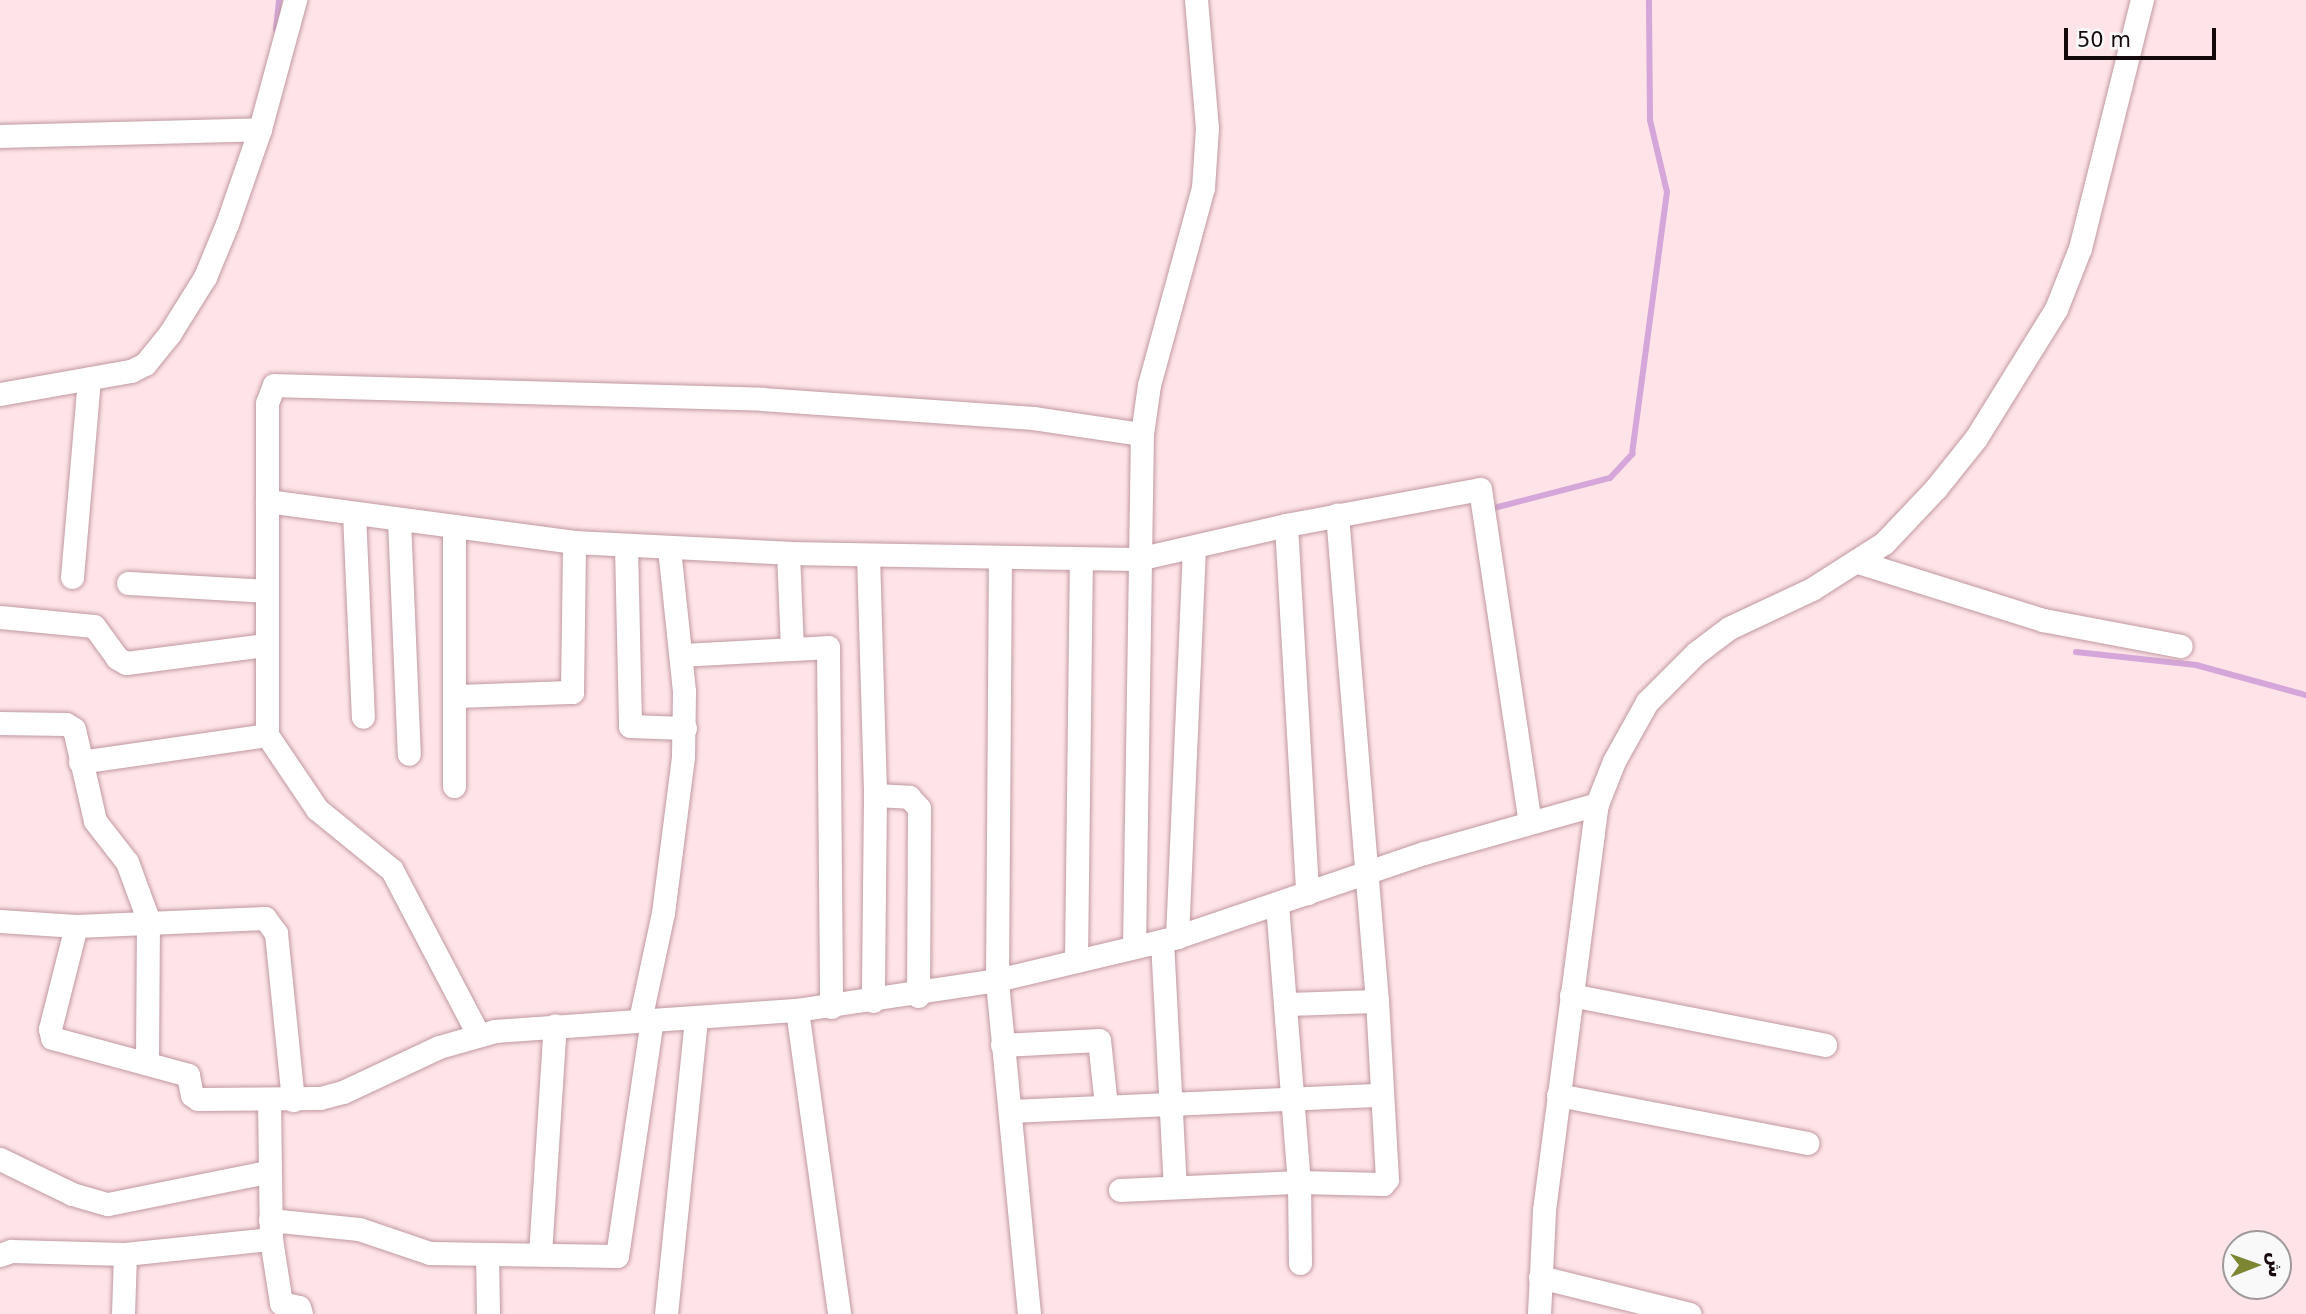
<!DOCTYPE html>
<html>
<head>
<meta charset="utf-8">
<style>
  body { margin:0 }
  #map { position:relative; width:2306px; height:1314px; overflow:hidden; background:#fee4e8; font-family:"DejaVu Sans","Noto Naskh Arabic",sans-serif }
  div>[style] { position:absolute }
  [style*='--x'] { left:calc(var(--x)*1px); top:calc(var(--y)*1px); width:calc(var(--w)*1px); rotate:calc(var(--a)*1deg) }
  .stream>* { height:6px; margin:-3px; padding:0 3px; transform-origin:3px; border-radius:3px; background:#d4a6d9 }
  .roads { filter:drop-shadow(0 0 2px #c099a0) drop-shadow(0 0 2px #c099a0) }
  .street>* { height:23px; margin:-11.5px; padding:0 11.5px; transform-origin:11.5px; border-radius:11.5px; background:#fff }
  span { translate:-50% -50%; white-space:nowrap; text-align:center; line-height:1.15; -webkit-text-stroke:5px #f9f9f9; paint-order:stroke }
  .north { position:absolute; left:2222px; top:1230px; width:70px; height:70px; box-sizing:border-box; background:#f9f9f9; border:2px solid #9e999a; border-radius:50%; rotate:89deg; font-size:19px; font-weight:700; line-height:28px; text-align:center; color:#16090c }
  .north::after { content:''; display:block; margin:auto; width:24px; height:32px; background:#7d8633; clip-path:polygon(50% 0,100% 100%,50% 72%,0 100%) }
  .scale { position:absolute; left:2064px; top:28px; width:152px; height:32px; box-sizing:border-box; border:4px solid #16090c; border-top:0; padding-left:9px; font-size:21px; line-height:24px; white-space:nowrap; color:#16090c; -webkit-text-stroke:5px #f9f9f9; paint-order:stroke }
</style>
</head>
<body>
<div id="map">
  <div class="stream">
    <i style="--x:276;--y:29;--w:29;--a:-84"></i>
    <i style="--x:1494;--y:508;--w:120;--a:-14.5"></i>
    <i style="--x:1610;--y:478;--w:33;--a:-47"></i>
    <i style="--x:1632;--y:454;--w:264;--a:-82.4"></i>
    <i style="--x:1667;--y:192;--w:74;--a:-103.3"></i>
    <i style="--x:1650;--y:120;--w:120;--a:-90.5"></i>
    <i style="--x:2076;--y:652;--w:121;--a:6.2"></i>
    <i style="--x:2196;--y:665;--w:114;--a:15.3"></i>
  </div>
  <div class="roads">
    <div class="street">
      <i style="--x:0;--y:136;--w:260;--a:-1.5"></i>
      <i style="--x:0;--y:394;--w:133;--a:-10"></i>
      <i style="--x:131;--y:371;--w:16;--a:-27"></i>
      <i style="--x:145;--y:364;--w:40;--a:-51"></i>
      <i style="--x:170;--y:333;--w:66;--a:-58"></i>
      <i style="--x:205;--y:277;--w:57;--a:-67.5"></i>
      <i style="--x:227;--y:224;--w:101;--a:-70.8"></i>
      <i style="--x:260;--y:129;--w:134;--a:-74.8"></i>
      <i style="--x:267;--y:501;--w:310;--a:7.6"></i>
      <i style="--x:574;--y:542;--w:214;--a:2.9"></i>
      <i style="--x:788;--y:553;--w:350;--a:1"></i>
      <i style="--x:1138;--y:559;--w:152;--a:-12.9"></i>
      <i style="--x:1286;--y:525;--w:197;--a:-10.5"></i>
      <i style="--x:1480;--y:489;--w:337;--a:81.5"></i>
      <i style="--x:354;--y:513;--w:204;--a:87.5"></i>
      <i style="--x:399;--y:520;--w:234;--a:87.6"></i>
      <i style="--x:1286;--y:525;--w:369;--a:86.7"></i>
      <i style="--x:454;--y:527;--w:259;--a:90"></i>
      <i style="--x:626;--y:546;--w:180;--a:88.7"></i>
      <i style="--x:630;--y:726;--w:55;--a:2.1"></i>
      <i style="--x:788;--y:553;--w:96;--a:87.6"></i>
      <i style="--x:868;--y:555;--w:240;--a:88.3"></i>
      <i style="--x:875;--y:795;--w:206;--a:90.6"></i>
      <i style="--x:1858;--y:562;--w:194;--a:17.4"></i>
      <i style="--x:2043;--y:620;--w:140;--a:10.7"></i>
      <i style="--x:72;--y:577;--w:199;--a:-85.1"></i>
      <i style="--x:128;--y:583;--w:137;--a:3.3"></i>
      <i style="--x:0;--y:617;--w:94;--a:5.5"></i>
      <i style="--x:94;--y:626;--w:39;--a:54"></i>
      <i style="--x:117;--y:658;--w:10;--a:29"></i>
      <i style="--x:126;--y:663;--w:139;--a:-7.4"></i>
      <i style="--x:681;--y:655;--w:147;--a:-3.1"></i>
      <i style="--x:828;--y:647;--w:360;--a:89.5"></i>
      <i style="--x:455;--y:696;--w:117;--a:-2"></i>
      <i style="--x:572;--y:692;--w:150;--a:-89.2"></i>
      <i style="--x:0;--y:723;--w:66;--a:0.9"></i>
      <i style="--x:66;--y:724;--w:9;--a:32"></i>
      <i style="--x:74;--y:729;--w:94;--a:77.1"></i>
      <i style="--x:95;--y:821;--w:52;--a:52"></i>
      <i style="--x:127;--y:862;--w:61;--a:69.8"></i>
      <i style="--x:148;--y:919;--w:143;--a:90.4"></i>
      <i style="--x:80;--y:762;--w:189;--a:-8.2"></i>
      <i style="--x:875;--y:795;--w:34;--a:3"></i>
      <i style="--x:909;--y:797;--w:15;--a:48"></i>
      <i style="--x:919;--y:808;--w:188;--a:90.3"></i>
      <i style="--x:1277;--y:904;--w:279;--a:85.5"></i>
      <i style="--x:1299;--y:1182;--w:81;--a:89.3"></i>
      <i style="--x:0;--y:921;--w:76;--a:3.8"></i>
      <i style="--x:76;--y:926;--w:189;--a:-2.4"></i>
      <i style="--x:265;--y:918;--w:19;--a:54"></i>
      <i style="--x:276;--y:933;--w:168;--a:84.2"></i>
      <i style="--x:76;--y:926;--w:106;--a:104.2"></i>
      <i style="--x:50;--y:1029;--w:9;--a:77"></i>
      <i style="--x:52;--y:1038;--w:141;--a:15.2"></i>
      <i style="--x:188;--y:1075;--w:20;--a:79"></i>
      <i style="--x:192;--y:1095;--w:7;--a:34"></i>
      <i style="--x:198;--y:1099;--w:122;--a:-0.5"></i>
      <i style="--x:320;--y:1098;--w:24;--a:-15"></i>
      <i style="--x:343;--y:1092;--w:106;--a:-25.1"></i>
      <i style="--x:439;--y:1047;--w:58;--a:-15.9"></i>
      <i style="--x:495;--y:1031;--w:303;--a:-4"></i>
      <i style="--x:797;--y:1010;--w:202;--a:-8.5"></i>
      <i style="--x:997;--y:980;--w:420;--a:-89.6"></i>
      <i style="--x:1177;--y:937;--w:390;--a:-87.5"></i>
      <i style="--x:1162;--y:941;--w:246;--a:87"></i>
      <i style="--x:1134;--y:947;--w:513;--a:-89.11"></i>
      <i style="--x:1142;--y:434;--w:49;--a:-81.9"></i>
      <i style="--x:1149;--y:385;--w:204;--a:-74.7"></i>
      <i style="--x:1203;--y:188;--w:60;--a:-86.2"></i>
      <i style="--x:1207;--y:128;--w:128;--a:-94.9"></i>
      <i style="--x:1076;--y:961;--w:402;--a:-89.3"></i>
      <i style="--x:1571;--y:995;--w:259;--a:11.1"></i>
      <i style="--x:1286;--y:1004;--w:91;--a:-1.9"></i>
      <i style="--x:797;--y:1010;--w:307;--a:82.1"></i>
      <i style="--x:640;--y:1020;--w:109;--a:-77.9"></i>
      <i style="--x:663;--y:913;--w:157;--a:-82.7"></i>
      <i style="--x:683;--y:757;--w:66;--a:-89.1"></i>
      <i style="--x:684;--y:691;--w:144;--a:-96"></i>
      <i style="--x:478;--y:1034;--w:185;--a:-117.7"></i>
      <i style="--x:392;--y:870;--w:97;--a:-140.9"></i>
      <i style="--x:317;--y:809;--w:89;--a:-124"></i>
      <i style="--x:267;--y:735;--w:332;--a:-90"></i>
      <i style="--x:267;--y:403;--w:19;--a:-69"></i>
      <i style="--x:274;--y:385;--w:488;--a:1.6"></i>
      <i style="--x:762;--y:399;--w:272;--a:4"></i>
      <i style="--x:1033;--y:418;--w:110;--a:8.4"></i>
      <i style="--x:1002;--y:1045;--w:97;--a:-3"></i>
      <i style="--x:1099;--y:1040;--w:65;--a:83.9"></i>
      <i style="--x:1558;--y:1095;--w:254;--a:10.9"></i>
      <i style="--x:269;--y:1100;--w:139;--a:89.2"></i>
      <i style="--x:271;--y:1239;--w:65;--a:81.1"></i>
      <i style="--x:281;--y:1303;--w:18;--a:13"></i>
      <i style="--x:299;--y:1307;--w:7;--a:74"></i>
      <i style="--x:1010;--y:1111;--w:371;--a:-2.5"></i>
      <i style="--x:0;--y:1159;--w:80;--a:25.9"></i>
      <i style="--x:72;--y:1194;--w:37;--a:16"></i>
      <i style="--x:108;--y:1204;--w:162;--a:-11.4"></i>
      <i style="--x:1120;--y:1190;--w:179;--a:-2.6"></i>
      <i style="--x:1299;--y:1182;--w:84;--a:1.4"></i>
      <i style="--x:1383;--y:1184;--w:6;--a:-51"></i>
      <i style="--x:1387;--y:1179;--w:178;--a:-93.2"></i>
      <i style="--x:1377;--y:1001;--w:488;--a:-94.7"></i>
      <i style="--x:270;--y:1220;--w:89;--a:5.8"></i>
      <i style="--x:359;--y:1229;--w:75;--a:18.7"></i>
      <i style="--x:430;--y:1253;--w:187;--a:0.9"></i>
      <i style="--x:617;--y:1256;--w:239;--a:-81.6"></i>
      <i style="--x:487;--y:1254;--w:60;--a:89"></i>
      <i style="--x:540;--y:1254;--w:229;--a:-86.3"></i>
      <i style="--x:0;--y:1255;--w:12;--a:-20"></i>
      <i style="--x:11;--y:1251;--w:114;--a:1.5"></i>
      <i style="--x:125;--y:1254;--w:147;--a:-5.9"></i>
      <i style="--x:1540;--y:1277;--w:154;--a:13.9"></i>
      <i style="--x:123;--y:1314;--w:60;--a:-88.1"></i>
      <i style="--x:666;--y:1314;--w:298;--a:-84.2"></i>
      <i style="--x:1029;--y:1314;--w:336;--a:-95.5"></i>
      <i style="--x:997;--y:980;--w:185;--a:-13.4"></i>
      <i style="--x:1177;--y:937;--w:261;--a:-18.8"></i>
      <i style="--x:1424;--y:853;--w:180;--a:-15.8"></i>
      <i style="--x:1597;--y:804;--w:46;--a:-68.4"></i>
      <i style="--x:1614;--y:761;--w:68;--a:-60.8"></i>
      <i style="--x:1647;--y:702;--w:69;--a:-45"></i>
      <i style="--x:1696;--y:653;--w:41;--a:-37.1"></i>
      <i style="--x:1729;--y:628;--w:92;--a:-25.2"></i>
      <i style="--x:1812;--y:589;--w:85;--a:-32.6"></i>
      <i style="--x:1884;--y:543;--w:76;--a:-46.6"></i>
      <i style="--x:1936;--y:488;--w:64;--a:-51.3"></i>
      <i style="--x:1976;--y:438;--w:152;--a:-58.2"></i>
      <i style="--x:2056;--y:309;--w:66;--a:-68.5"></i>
      <i style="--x:2080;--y:248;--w:256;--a:-76"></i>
      <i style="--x:1539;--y:1314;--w:104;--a:-87.2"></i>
      <i style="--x:1544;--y:1210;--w:409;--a:-82.6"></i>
    </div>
  </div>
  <div class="north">ش</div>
  <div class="scale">50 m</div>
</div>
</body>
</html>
